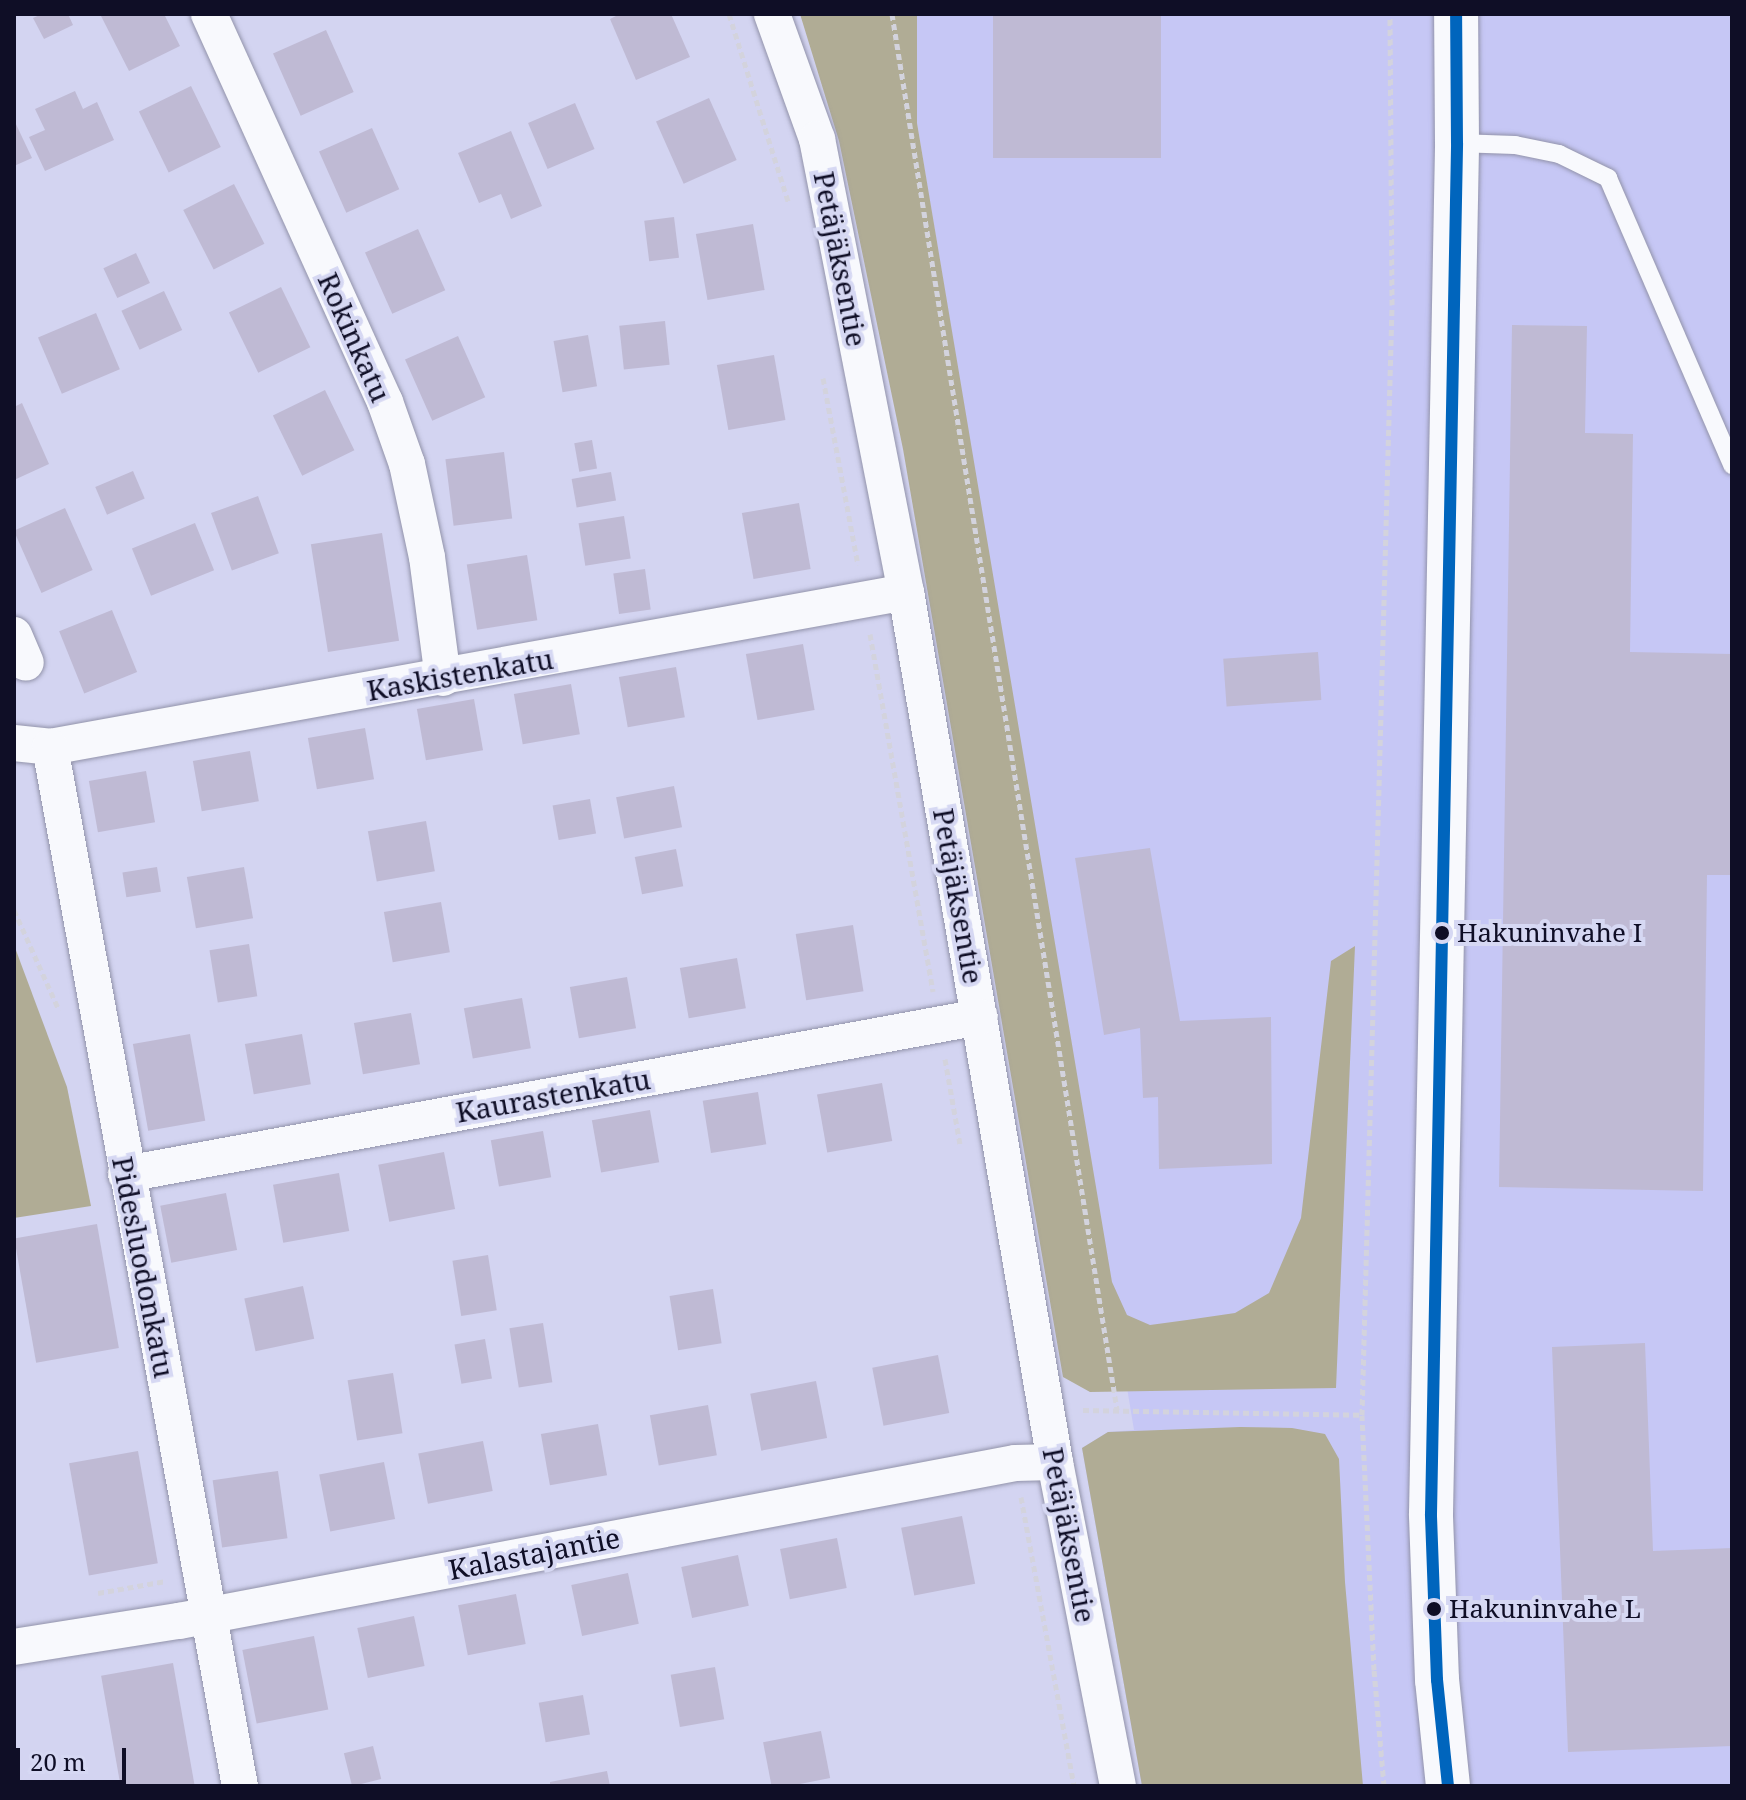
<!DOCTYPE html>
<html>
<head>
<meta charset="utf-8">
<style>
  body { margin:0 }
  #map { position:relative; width:1746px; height:1800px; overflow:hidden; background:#d3d4f1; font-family:"Noto Serif",serif }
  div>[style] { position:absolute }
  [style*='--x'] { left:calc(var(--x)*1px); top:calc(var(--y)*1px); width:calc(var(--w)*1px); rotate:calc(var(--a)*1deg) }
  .built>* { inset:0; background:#c6c7f5 }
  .forest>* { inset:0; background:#b0ac95 }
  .building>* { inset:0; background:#bfbad4; transform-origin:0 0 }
  .path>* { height:5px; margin-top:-2.5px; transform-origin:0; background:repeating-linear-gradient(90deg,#d3d3dd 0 6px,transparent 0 10px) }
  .roads { filter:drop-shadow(0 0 2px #9293aa) drop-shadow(0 0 2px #9293aa) }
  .lane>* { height:18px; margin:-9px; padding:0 9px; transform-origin:9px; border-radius:9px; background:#f8f9fd }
  .street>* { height:36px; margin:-18px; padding:0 18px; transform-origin:18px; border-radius:18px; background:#f8f9fd }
  .highway>* { height:44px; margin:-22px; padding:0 22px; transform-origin:22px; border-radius:22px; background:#f8f9fd }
  .bus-1>* { height:12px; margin:-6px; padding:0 6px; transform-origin:6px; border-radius:6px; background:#0065bd }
  .dots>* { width:22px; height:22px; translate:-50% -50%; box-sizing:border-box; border:4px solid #d6d8f3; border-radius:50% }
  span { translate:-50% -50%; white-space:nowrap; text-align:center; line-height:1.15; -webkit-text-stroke:8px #d6d8f3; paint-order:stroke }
  .bus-label { font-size:26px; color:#0f0e26 }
  .left { translate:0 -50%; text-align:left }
  .street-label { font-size:28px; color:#0f0e26 }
  .frame { position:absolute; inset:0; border:16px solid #0f0e26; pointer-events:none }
  .scale { position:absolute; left:16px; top:1748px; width:110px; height:36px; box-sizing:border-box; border:4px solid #0f0e26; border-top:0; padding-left:10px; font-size:24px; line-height:28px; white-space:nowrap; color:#0f0e26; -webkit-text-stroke:6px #d6d8f3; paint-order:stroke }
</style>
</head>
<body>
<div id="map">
  <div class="built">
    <i style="clip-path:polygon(917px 14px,1732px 14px,1732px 1786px,1142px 1786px,1082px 1448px,1108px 1432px,1134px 1430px,917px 123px)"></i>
  </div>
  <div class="forest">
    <i style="clip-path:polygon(800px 14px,917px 14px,917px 123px,1112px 1282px,1127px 1315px,1150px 1325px,1187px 1320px,1235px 1313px,1269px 1293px,1301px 1218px,1331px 961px,1355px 946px,1336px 1388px,1090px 1392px,1063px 1377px,903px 449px,839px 141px)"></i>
    <i style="clip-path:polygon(14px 945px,67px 1087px,91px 1206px,14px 1218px)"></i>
    <i style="clip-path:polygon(1240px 1427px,1292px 1428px,1325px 1434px,1339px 1459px,1345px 1582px,1363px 1786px,1142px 1786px,1082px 1448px,1108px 1432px)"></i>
  </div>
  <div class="building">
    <i style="clip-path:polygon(42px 14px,68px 14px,73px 25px,44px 39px,33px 18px)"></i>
    <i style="clip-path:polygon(100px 14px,164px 14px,180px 46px,129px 71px)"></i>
    <i style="clip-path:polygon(620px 14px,671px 14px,690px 57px,636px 80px,610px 19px)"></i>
    <i style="left:993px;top:14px;width:168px;height:144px"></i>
    <i style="left:326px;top:30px;width:68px;height:58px;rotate:66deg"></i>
    <i style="left:191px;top:86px;width:68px;height:58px;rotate:64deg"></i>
    <i style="clip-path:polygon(75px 91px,83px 109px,97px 102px,114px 140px,45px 171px,29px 137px,45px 130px,35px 109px)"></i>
    <i style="left:709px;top:98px;width:68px;height:58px;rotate:66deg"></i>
    <i style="left:575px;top:103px;width:50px;height:51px;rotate:67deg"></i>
    <i style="clip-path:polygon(14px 120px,32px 158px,14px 166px)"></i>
    <i style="left:372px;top:128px;width:67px;height:58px;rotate:66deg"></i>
    <i style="clip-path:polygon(511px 131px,542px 206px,511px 219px,501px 194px,479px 203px,458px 153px)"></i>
    <i style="left:234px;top:184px;width:67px;height:57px;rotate:63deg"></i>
    <i style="left:674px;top:217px;width:41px;height:30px;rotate:83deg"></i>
    <i style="left:753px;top:224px;width:67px;height:58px;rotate:80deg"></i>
    <i style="left:418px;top:229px;width:67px;height:58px;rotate:66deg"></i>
    <i style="left:136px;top:253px;width:33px;height:36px;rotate:65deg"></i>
    <i style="left:281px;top:287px;width:67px;height:58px;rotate:64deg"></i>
    <i style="left:164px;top:291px;width:43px;height:47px;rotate:65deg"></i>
    <i style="left:96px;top:313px;width:61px;height:63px;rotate:67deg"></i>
    <i style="left:665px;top:321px;width:44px;height:46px;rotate:84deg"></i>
    <i style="clip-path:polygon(1512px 325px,1587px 326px,1585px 433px,1633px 434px,1630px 652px,1732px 654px,1732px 875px,1707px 875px,1703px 1191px,1499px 1187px)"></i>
    <i style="left:588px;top:335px;width:52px;height:35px;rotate:80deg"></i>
    <i style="left:458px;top:336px;width:67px;height:58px;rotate:66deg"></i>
    <i style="left:774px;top:355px;width:66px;height:58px;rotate:80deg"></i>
    <i style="left:325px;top:390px;width:67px;height:58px;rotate:64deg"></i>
    <i style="clip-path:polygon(22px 403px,49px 464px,14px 480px,14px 407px)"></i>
    <i style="left:592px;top:440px;width:29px;height:18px;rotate:80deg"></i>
    <i style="left:504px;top:452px;width:67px;height:59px;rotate:83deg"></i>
    <i style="left:133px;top:471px;width:30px;height:41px;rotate:67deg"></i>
    <i style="left:611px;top:472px;width:29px;height:40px;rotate:80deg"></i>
    <i style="left:258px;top:496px;width:61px;height:50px;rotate:70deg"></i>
    <i style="left:799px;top:503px;width:67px;height:58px;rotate:80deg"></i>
    <i style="left:65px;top:508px;width:68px;height:56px;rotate:66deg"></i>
    <i style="left:624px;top:516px;width:43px;height:46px;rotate:81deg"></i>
    <i style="left:195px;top:523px;width:51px;height:68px;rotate:68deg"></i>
    <i style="left:382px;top:533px;width:109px;height:72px;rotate:81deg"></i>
    <i style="left:527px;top:555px;width:66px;height:61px;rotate:81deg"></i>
    <i style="left:645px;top:569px;width:41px;height:32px;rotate:82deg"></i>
    <i style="left:112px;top:610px;width:67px;height:57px;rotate:68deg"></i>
    <i style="left:803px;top:644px;width:67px;height:58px;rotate:80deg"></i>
    <i style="left:1318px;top:652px;width:48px;height:95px;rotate:86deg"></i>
    <i style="left:676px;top:667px;width:51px;height:58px;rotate:80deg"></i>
    <i style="left:571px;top:684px;width:51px;height:58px;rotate:80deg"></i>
    <i style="left:474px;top:699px;width:52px;height:58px;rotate:80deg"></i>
    <i style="left:365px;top:728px;width:52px;height:58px;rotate:80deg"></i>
    <i style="left:250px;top:751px;width:51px;height:58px;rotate:80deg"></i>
    <i style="left:146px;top:771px;width:52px;height:58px;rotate:80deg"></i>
    <i style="left:674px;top:786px;width:42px;height:59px;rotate:79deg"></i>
    <i style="left:590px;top:799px;width:35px;height:38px;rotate:80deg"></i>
    <i style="left:426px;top:821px;width:51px;height:59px;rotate:80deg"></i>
    <i style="clip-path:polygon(1150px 848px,1180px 1021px,1271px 1017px,1272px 1164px,1159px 1169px,1158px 1097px,1143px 1098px,1140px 1028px,1104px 1035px,1075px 858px)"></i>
    <i style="left:676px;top:849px;width:38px;height:42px;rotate:79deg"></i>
    <i style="left:157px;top:867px;width:25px;height:35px;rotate:81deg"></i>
    <i style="left:244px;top:867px;width:52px;height:58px;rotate:80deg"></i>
    <i style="left:441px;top:902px;width:51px;height:58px;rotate:80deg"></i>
    <i style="left:853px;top:925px;width:67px;height:58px;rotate:81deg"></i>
    <i style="left:249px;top:944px;width:53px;height:40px;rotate:81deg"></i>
    <i style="left:737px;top:958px;width:51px;height:58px;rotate:80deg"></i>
    <i style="left:627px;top:977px;width:52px;height:58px;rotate:80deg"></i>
    <i style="left:522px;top:998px;width:51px;height:59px;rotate:80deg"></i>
    <i style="left:411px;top:1013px;width:52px;height:58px;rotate:80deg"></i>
    <i style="left:190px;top:1034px;width:88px;height:58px;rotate:80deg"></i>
    <i style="left:302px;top:1034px;width:51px;height:58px;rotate:80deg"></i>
    <i style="left:882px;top:1083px;width:59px;height:66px;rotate:80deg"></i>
    <i style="left:758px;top:1092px;width:53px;height:56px;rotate:81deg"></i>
    <i style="left:650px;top:1110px;width:53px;height:59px;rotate:80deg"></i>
    <i style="left:543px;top:1131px;width:47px;height:53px;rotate:80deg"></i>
    <i style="left:444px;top:1152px;width:58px;height:67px;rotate:79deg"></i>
    <i style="left:339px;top:1173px;width:59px;height:67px;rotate:80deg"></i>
    <i style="left:226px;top:1193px;width:58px;height:67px;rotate:79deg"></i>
    <i style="left:97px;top:1224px;width:126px;height:84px;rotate:80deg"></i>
    <i style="left:488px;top:1255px;width:56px;height:36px;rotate:81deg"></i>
    <i style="left:303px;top:1286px;width:54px;height:60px;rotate:78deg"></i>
    <i style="left:713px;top:1289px;width:55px;height:44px;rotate:81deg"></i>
    <i style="left:543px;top:1323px;width:60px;height:34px;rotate:81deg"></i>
    <i style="left:485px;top:1339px;width:40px;height:31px;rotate:80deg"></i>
    <i style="clip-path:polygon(1645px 1343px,1653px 1551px,1732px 1548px,1732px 1746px,1568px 1752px,1552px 1347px)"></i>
    <i style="left:938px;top:1355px;width:59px;height:67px;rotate:79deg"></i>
    <i style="left:393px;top:1373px;width:61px;height:46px;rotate:81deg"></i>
    <i style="left:816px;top:1381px;width:58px;height:67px;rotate:79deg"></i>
    <i style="left:708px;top:1405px;width:51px;height:59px;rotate:80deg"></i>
    <i style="left:598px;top:1424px;width:52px;height:58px;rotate:80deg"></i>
    <i style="left:483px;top:1441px;width:51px;height:66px;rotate:79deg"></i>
    <i style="left:138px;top:1451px;width:114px;height:70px;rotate:80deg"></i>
    <i style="left:384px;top:1462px;width:58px;height:66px;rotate:79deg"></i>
    <i style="left:278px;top:1471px;width:68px;height:66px;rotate:82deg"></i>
    <i style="left:962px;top:1516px;width:69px;height:62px;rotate:79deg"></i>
    <i style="left:837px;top:1538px;width:51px;height:58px;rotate:79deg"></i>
    <i style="left:738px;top:1555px;width:52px;height:58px;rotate:78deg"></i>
    <i style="left:628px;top:1573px;width:52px;height:58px;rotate:78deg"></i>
    <i style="left:516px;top:1594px;width:51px;height:59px;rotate:79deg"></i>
    <i style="left:414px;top:1616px;width:51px;height:58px;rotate:78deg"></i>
    <i style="left:314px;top:1636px;width:75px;height:73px;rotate:79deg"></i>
    <i style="left:173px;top:1663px;width:125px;height:73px;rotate:80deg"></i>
    <i style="left:715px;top:1667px;width:53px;height:45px;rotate:80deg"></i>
    <i style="left:583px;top:1695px;width:40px;height:45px;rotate:80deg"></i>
    <i style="left:821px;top:1731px;width:48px;height:59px;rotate:79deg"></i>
    <i style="left:373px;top:1746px;width:34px;height:30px;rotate:76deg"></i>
    <i style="clip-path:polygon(607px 1771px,610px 1786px,550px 1786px,550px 1782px)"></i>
  </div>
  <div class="path">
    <i style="--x:729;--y:14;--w:199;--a:72.5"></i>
    <i style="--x:892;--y:14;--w:1414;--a:80.84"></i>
    <i style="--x:823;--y:378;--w:190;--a:79.4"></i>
    <i style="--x:870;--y:634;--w:363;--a:80"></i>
    <i style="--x:14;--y:910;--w:110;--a:65.8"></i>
    <i style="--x:945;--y:1059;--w:86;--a:80"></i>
    <i style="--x:1083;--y:1410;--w:279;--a:1"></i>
    <i style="--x:1021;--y:1497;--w:294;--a:79.6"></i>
    <i style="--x:98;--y:1593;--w:69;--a:-10"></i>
    <i style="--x:1384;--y:1786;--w:116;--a:-94.9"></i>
    <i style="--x:1374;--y:1670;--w:255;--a:-92.7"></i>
    <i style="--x:1362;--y:1415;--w:1110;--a:-88.45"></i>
    <i style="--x:1392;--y:305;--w:291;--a:-90.4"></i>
  </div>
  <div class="roads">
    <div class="lane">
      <i style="--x:1457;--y:143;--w:58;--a:2"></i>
      <i style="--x:1515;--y:145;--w:45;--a:11.6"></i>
      <i style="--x:1559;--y:154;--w:55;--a:26.1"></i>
      <i style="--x:1608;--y:178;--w:313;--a:66.6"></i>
    </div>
    <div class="street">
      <i style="--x:209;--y:14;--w:426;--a:65.6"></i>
      <i style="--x:385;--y:402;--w:66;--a:70.5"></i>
      <i style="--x:407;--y:464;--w:95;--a:77.9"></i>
      <i style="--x:427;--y:557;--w:122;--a:82.5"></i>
      <i style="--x:772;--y:14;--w:133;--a:70.2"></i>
      <i style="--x:817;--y:139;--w:462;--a:78.9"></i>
      <i style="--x:906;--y:592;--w:883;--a:80.28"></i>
      <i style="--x:1055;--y:1462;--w:330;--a:79"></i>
      <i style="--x:14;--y:635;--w:30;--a:67"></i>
      <i style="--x:14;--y:743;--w:36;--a:6"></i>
      <i style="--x:50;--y:747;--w:870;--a:-10.26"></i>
      <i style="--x:50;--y:747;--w:1056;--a:79.64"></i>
      <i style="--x:126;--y:1174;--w:868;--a:-10.42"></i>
      <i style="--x:14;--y:1647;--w:167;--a:-9"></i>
      <i style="--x:179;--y:1621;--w:851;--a:-10.7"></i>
      <i style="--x:1015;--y:1463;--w:40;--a:-1.4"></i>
    </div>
    <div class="highway">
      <i style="--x:1448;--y:1786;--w:107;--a:-95.9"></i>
      <i style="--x:1437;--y:1680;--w:166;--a:-92.1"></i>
      <i style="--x:1431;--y:1514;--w:1371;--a:-88.91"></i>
      <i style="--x:1457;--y:143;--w:129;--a:-90.4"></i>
    </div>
  </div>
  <div class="bus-1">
    <i style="--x:1448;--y:1786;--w:107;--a:-95.9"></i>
    <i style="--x:1437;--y:1680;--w:166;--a:-92.1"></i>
    <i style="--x:1431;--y:1514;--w:1371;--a:-88.91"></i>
    <i style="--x:1457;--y:143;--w:129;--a:-90.4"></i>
  </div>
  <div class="dots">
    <i style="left:1442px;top:933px;background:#0f0e26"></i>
    <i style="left:1434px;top:1609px;background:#0f0e26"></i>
  </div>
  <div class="bus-label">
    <span class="left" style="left:1457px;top:933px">Hakuninvahe I</span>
    <span class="left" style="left:1449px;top:1609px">Hakuninvahe L</span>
  </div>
  <div class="street-label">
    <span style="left:841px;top:259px;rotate:79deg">Petäjäksentie</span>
    <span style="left:355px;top:337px;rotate:66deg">Rokinkatu</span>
    <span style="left:460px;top:674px;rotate:-10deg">Kaskistenkatu</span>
    <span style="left:959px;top:896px;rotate:80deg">Petäjäksentie</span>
    <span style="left:553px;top:1095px;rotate:-10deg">Kaurastenkatu</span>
    <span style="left:144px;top:1267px;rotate:79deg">Pidesluodonkatu</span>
    <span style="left:1070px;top:1535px;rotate:79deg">Petäjäksentie</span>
    <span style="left:534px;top:1553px;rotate:-11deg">Kalastajantie</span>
  </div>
  <div class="frame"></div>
  <div class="scale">20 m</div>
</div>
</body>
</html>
